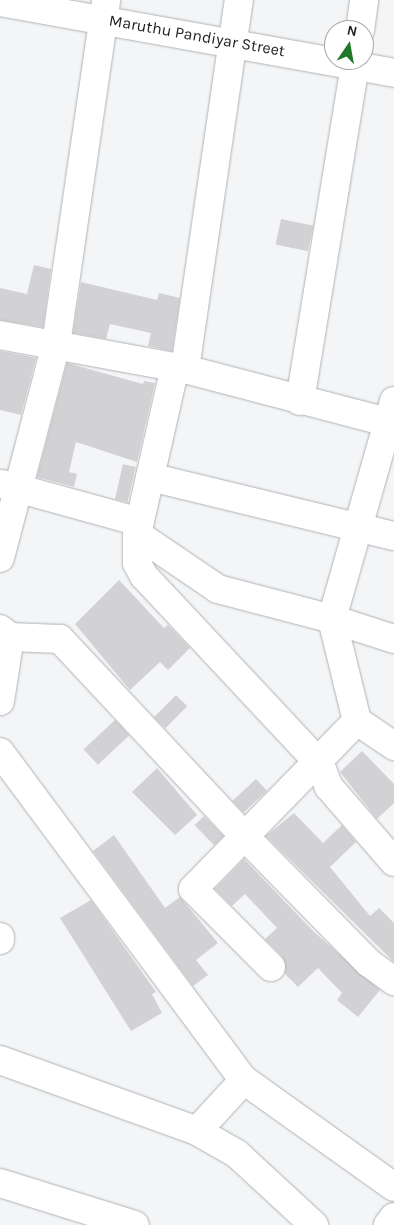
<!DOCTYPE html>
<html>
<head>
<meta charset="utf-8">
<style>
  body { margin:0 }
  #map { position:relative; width:394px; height:1225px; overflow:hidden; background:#f3f5f7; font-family:Karla,sans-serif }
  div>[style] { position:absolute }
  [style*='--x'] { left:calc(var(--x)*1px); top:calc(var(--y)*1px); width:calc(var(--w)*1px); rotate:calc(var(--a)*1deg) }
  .building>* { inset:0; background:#d2d2d5; transform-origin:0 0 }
  .roads { filter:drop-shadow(0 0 1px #b0b2b4) drop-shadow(0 0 1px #b0b2b4) }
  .minor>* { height:28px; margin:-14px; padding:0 14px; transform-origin:14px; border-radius:14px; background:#fff }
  span { translate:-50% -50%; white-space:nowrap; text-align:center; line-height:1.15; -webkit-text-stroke:5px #fff; paint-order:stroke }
  .street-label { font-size:16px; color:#1d1e1e }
  .north { position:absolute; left:324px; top:20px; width:50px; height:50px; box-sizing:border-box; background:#fff; border:1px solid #a5a5a5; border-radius:50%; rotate:12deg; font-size:14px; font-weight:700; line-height:20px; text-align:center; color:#1d1e1e }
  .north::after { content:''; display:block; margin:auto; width:18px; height:22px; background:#217826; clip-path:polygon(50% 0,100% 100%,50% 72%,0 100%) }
</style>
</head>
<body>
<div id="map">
  <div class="building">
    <i style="left:281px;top:219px;width:33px;height:26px;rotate:12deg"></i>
    <i style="clip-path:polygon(34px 265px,51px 269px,43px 327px,0 320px,0 288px,27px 294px)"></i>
    <i style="clip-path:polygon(81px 282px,157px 300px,159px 293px,180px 298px,172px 351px,148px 346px,151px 333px,110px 324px,106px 339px,73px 333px)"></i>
    <i style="clip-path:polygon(0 351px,36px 358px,21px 415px,0 410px)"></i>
    <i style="clip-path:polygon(67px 363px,143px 384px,144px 381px,155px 383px,137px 462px,76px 442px,69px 472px,77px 474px,74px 487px,37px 477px)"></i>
    <i style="left:123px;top:464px;width:13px;height:36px;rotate:13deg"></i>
    <i style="clip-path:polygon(119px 580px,164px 628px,168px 625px,190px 648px,168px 670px,160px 662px,130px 690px,75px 624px)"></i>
    <i style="left:176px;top:695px;width:16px;height:31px;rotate:45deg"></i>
    <i style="left:115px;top:720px;width:21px;height:43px;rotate:47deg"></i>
    <i style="clip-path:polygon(362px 751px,394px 784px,394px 803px,377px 819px,340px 772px)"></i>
    <i style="clip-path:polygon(157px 768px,197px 815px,175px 835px,132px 792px)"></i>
    <i style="left:256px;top:779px;width:16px;height:32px;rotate:47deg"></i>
    <i style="clip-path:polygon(294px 813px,323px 843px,342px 825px,356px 842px,330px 867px,370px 916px,379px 908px,394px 923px,394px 962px,266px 836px)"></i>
    <i style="left:204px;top:816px;width:28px;height:13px;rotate:46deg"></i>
    <i style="clip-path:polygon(114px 835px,165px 908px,180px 897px,218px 943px,196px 960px,208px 975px,193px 986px,93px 851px)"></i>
    <i style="clip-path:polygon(244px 859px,314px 932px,380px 990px,358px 1017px,337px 1000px,342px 993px,318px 968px,298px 987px,285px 974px,282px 956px,265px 939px,277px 928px,245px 894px,232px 906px,215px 889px)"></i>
    <i style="clip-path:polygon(91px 900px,156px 992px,152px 994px,162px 1013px,131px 1031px,60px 918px)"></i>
  </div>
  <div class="roads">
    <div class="minor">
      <i style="--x:0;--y:2;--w:400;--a:10.2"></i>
      <i style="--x:360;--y:30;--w:30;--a:-82"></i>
      <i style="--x:0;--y:335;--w:188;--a:10.4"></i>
      <i style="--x:185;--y:369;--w:373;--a:-81.7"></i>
      <i style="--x:175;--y:367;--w:171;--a:102.8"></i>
      <i style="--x:137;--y:534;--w:98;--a:34.2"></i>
      <i style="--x:218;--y:589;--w:118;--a:14.7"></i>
      <i style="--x:332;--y:619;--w:105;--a:76.2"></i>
      <i style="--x:185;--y:369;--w:216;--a:14.7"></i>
      <i style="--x:300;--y:401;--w:346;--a:-80.7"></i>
      <i style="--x:394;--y:401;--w:227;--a:105.9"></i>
      <i style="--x:332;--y:619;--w:65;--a:17.9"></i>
      <i style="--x:150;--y:477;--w:251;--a:13.6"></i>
      <i style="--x:2;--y:484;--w:143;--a:15.4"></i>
      <i style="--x:137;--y:534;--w:29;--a:90"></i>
      <i style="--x:137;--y:563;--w:15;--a:62"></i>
      <i style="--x:144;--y:576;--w:258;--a:46.9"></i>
      <i style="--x:320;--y:764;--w:25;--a:69"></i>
      <i style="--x:329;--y:787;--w:99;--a:49.1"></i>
      <i style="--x:0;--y:558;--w:221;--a:-75.3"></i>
      <i style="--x:56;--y:344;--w:348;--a:-81.7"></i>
      <i style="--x:0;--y:629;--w:13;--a:39"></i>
      <i style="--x:10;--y:637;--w:65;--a:98.9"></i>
      <i style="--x:10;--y:637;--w:50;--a:2.3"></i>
      <i style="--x:60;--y:639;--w:279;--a:46.9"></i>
      <i style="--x:251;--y:843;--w:168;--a:45.5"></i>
      <i style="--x:369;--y:963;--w:31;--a:36"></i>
      <i style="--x:0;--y:752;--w:409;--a:53.4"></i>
      <i style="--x:244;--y:1080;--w:69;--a:132.7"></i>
      <i style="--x:0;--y:937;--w:3;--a:90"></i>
      <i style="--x:271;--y:967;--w:110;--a:-135"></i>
      <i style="--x:193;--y:889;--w:235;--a:-45.7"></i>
      <i style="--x:357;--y:721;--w:45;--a:34"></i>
      <i style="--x:0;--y:1060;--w:209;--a:19.8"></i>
      <i style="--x:197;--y:1131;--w:46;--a:29.9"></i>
      <i style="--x:237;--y:1154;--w:105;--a:42.7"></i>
      <i style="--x:244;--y:1080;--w:184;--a:35.5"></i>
      <i style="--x:0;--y:1183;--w:141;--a:17.3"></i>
      <i style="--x:388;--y:1225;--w:10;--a:-53"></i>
    </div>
  </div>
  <div class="street-label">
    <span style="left:197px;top:36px;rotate:10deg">Maruthu Pandiyar Street</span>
  </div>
  <div class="north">N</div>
</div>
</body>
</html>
